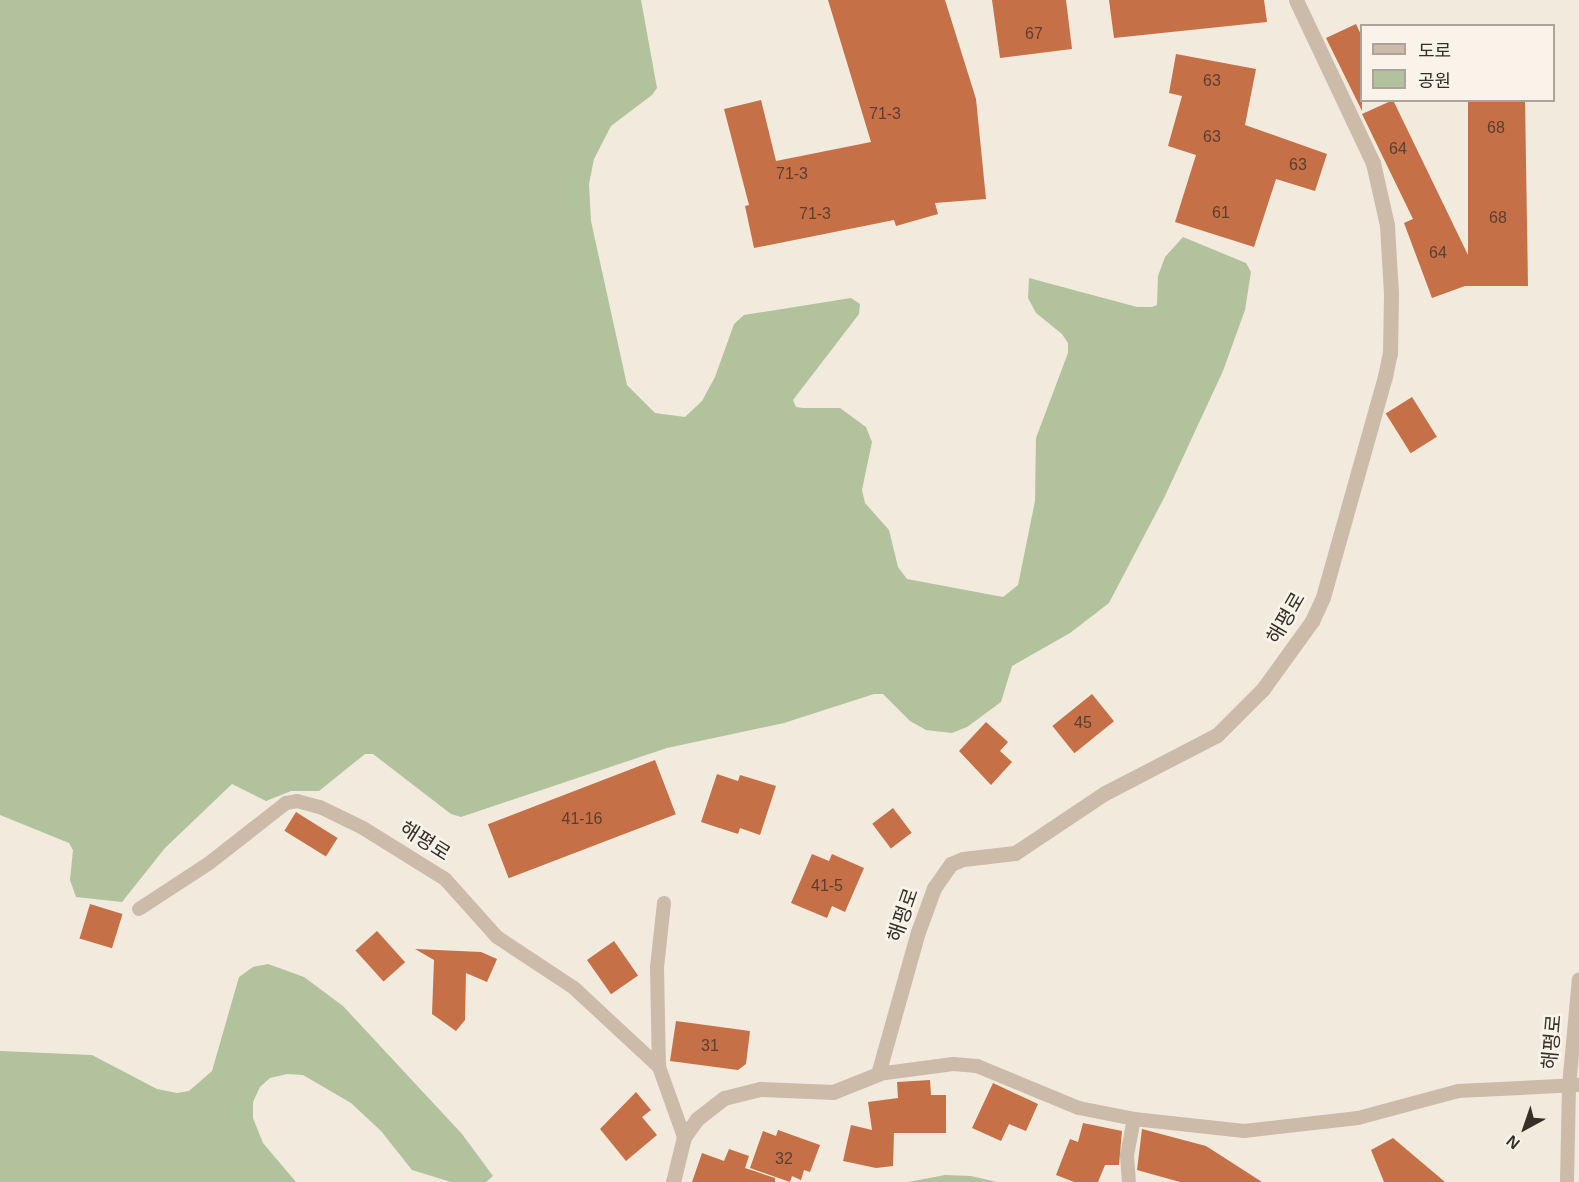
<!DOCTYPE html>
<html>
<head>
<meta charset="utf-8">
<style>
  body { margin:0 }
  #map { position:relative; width:1579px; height:1182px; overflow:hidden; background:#f2eadd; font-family:Arial,"Noto Sans KR",sans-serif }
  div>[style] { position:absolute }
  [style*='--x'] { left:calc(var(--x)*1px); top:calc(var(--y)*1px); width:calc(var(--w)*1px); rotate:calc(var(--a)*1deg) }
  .green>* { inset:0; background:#b2c29c }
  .building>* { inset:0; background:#c67047; transform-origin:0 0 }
  .lane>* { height:14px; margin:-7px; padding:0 7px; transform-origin:7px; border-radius:7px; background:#cbbba8 }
  .street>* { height:15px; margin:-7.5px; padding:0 7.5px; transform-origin:7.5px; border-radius:7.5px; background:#cbbba8 }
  span { translate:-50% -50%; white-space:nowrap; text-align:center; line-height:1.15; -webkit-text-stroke:5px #faf3e9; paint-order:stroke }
  .number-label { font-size:16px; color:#5b3e30 }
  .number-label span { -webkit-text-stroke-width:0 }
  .street-label { font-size:20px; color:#372e28 }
  .legend { position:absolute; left:1360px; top:24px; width:195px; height:78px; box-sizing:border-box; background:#faf3e9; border:2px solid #aca49c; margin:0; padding:8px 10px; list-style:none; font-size:18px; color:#372e28 }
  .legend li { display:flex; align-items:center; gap:12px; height:30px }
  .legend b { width:30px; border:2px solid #aca49c }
  .north { position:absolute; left:1495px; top:1098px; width:60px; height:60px; -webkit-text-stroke:4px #faf3e9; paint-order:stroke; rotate:220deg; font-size:16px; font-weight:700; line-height:24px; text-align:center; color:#372e28 }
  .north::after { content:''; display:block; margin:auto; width:21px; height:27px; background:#372e28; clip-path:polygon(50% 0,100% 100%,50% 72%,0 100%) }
</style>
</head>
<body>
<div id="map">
  <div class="green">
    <i style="clip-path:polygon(0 0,641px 0,657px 88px,652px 95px,611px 126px,594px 159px,589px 184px,591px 221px,627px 385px,655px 413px,685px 417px,702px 401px,715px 377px,734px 324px,744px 315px,851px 298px,860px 304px,859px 314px,793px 400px,796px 407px,803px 408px,840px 408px,866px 427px,872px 442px,862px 490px,865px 503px,889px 530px,898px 567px,907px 579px,1003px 597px,1018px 585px,1035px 501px,1036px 438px,1068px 353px,1068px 343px,1062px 334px,1036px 313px,1028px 298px,1029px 278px,1137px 307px,1152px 307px,1157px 305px,1158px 276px,1165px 257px,1183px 237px,1246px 263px,1251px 272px,1245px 310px,1223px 371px,1165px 496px,1109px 603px,1070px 633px,1012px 666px,1001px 702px,967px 727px,952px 733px,926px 730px,910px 721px,883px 694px,874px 694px,784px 723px,667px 748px,461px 817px,451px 814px,373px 754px,365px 754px,319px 791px,291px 791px,266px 801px,232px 784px,165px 848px,122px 902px,76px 897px,70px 880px,73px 850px,69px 843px,0 815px)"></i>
    <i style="clip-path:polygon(268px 964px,304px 977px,343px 1006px,462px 1134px,493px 1176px,486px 1182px,451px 1182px,412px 1170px,381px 1131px,351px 1103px,303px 1075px,287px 1074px,270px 1078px,260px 1087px,253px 1102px,253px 1118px,263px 1143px,296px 1182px,0 1182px,0 1051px,92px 1055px,157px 1089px,177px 1093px,189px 1091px,212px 1071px,239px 977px,253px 967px)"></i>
    <i style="clip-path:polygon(945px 1175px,971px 1176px,997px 1182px,908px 1182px)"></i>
  </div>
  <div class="building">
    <i style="clip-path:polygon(828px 0,945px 0,976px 99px,986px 199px,935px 203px,938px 214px,896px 226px,894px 220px,754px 248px,745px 206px,749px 205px,724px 109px,761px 100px,776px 161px,871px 142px)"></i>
    <i style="clip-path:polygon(992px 0,1066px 0,1072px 49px,1000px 58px)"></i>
    <i style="clip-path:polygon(1109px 0,1264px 0,1267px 22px,1114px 38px)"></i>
    <i style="clip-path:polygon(1356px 24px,1362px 37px,1362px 111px,1326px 38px)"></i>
    <i style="clip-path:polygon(1176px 54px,1256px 69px,1245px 125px,1327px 154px,1315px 191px,1276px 179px,1254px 247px,1175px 222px,1196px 155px,1168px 146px,1182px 96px,1169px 93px)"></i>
    <i style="clip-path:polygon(1393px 100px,1468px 255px,1468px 100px,1525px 100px,1528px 286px,1465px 286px,1432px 298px,1404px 223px,1413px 219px,1362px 114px)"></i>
    <i style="left:1412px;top:397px;width:47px;height:31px;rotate:58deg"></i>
    <i style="left:1092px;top:694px;width:35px;height:51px;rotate:51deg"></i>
    <i style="clip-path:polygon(986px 722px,1008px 742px,1000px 751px,1012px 762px,991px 785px,959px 751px)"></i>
    <i style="left:655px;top:760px;width:58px;height:179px;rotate:69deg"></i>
    <i style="clip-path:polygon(717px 774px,738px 781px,740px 775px,776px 786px,760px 835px,740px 828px,738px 834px,701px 822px)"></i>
    <i style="left:893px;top:808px;width:31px;height:26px;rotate:53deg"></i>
    <i style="left:296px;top:812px;width:49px;height:22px;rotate:32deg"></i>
    <i style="clip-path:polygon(812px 854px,829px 861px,832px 854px,864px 868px,845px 912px,832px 906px,827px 918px,791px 903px)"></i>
    <i style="left:90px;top:904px;width:34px;height:36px;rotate:17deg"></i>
    <i style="left:377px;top:931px;width:42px;height:29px;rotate:48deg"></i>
    <i style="left:614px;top:941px;width:42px;height:33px;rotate:55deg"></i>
    <i style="clip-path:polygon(415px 949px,481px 952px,497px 959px,487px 982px,466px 973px,465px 1020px,456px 1031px,432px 1014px,434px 960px)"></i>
    <i style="clip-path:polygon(676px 1021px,750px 1031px,746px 1064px,738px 1070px,670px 1061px)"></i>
    <i style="clip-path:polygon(930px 1080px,931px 1095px,946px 1095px,946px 1133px,894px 1133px,893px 1166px,876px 1168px,843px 1161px,851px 1125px,872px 1130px,868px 1102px,898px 1098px,897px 1082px)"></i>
    <i style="clip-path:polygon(993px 1083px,1038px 1104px,1026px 1131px,1009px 1124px,1001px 1141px,972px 1128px)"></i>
    <i style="clip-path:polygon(636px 1092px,651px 1110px,642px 1117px,657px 1135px,626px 1161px,600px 1129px)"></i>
    <i style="clip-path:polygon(1083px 1123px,1122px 1131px,1119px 1165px,1105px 1165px,1098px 1182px,1074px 1182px,1056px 1175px,1070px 1139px,1078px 1142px)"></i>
    <i style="clip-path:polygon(1142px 1129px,1206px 1146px,1262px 1182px,1180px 1182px,1137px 1170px)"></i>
    <i style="clip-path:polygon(778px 1130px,820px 1145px,810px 1172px,804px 1170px,801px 1180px,792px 1176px,790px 1182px,750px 1168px,763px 1131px,776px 1136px)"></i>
    <i style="clip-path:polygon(1393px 1138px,1445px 1182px,1384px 1182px,1371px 1150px)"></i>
    <i style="clip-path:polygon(729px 1149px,749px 1156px,745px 1168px,775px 1178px,775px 1182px,692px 1182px,702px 1153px,724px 1161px)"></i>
  </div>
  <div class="lane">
    <i style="--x:664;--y:903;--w:64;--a:96.2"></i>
    <i style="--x:657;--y:967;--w:100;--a:88.9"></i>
    <i style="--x:659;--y:1067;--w:74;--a:70.3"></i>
    <i style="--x:139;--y:909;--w:82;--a:-33.1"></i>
    <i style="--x:208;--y:864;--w:99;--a:-38"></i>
    <i style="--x:286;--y:803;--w:11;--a:-10"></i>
    <i style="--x:297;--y:801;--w:24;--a:15"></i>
    <i style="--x:320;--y:807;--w:48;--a:26"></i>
    <i style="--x:363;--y:828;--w:97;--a:31.9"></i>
    <i style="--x:445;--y:879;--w:78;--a:48.1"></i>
    <i style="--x:497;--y:937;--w:92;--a:33.5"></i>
    <i style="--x:574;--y:988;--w:116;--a:42.9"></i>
    <i style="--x:878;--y:1074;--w:76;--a:-7.6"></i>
    <i style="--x:953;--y:1064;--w:24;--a:5"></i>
    <i style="--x:977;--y:1066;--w:110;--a:22.4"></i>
    <i style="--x:1079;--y:1108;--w:56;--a:11.3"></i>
    <i style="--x:1134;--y:1119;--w:37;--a:101"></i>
    <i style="--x:1127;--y:1155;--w:27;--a:86"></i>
    <i style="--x:1134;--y:1119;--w:111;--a:6.2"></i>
    <i style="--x:1244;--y:1131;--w:115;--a:-6.5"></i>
    <i style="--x:1358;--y:1118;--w:104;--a:-15.1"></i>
    <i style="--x:1458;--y:1091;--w:121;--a:-2.8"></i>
    <i style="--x:1567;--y:1182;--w:96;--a:-88.8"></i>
    <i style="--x:1569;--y:1086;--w:107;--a:-84.7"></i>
  </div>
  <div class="street">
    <i style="--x:673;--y:1182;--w:46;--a:-76.3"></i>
    <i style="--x:684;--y:1137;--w:22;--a:-54"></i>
    <i style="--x:697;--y:1119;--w:34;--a:-38"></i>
    <i style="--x:724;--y:1098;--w:38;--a:-14"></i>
    <i style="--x:761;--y:1089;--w:72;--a:2.4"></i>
    <i style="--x:833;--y:1092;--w:48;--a:-21.8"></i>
    <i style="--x:878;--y:1074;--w:148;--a:-74.3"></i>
    <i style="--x:918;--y:932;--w:47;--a:-70"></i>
    <i style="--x:934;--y:888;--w:29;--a:-55"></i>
    <i style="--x:951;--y:864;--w:13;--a:-23"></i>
    <i style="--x:963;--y:859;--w:52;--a:-6.6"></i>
    <i style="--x:1015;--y:853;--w:108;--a:-33.7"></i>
    <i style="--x:1105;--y:793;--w:126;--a:-27.4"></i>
    <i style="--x:1217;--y:735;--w:65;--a:-45"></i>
    <i style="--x:1263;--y:689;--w:84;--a:-54.2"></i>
    <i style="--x:1312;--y:621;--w:26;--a:-65"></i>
    <i style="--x:1323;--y:597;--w:230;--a:-74.3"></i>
    <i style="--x:1385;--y:376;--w:24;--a:-78"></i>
    <i style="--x:1390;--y:353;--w:60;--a:-89"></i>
    <i style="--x:1391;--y:293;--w:68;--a:-93.4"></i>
    <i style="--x:1387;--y:225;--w:64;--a:-102.7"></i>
    <i style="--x:1373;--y:163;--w:180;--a:-115.3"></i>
  </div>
  <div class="number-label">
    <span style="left:1034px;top:34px">67</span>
    <span style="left:1212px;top:81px">63</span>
    <span style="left:885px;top:114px">71-3</span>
    <span style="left:1496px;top:128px">68</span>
    <span style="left:1212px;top:137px">63</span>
    <span style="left:1398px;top:149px">64</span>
    <span style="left:1298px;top:165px">63</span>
    <span style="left:792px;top:174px">71-3</span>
    <span style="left:1221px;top:213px">61</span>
    <span style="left:815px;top:214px">71-3</span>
    <span style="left:1498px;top:218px">68</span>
    <span style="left:1438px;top:253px">64</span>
    <span style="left:1083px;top:723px">45</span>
    <span style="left:582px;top:819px">41-16</span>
    <span style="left:827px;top:886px">41-5</span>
    <span style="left:710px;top:1046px">31</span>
    <span style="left:784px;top:1159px">32</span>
  </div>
  <div class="street-label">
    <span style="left:1286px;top:618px;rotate:-60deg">해평로</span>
    <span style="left:425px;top:841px;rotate:32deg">해평로</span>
    <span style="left:903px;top:915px;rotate:-71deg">해평로</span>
    <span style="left:1552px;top:1042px;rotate:-85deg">해평로</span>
  </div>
  <ul class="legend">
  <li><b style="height:8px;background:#cbbba8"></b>도로</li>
  <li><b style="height:16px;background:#b2c29c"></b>공원</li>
  </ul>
  <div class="north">N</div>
</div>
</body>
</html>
